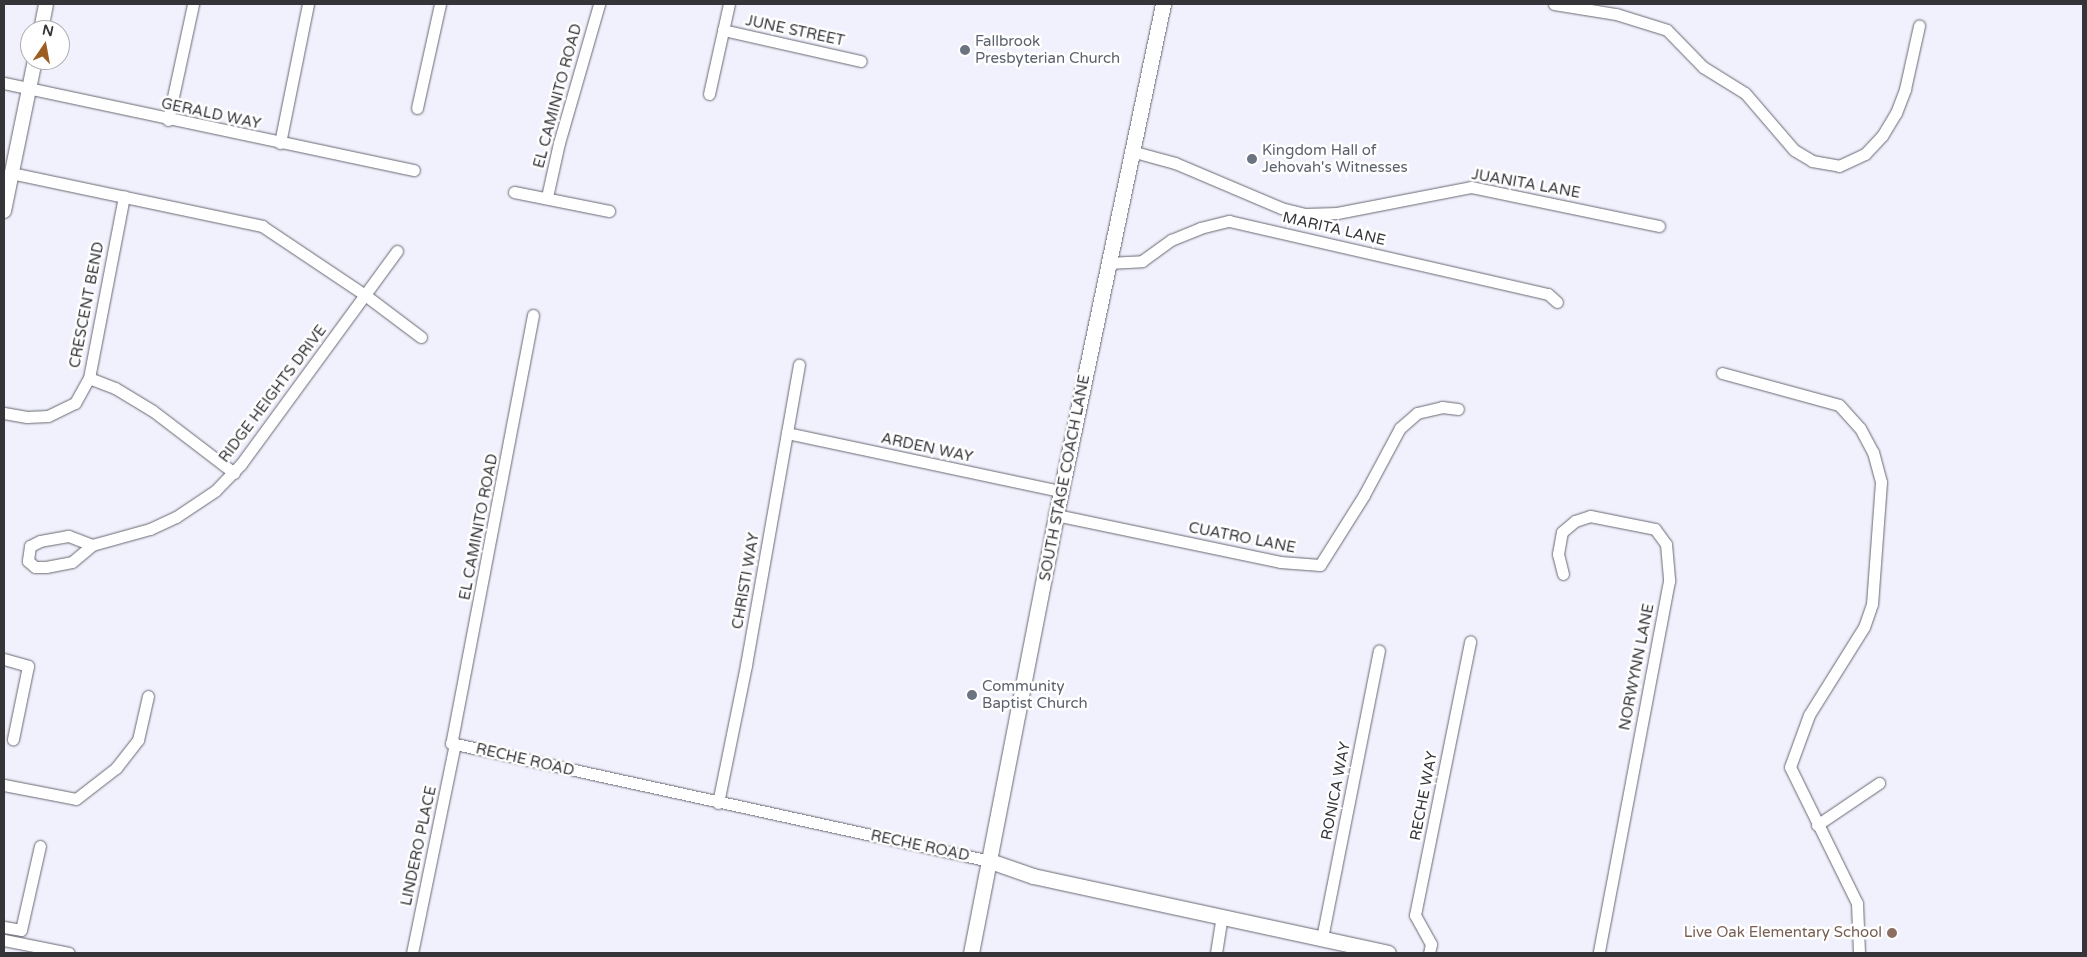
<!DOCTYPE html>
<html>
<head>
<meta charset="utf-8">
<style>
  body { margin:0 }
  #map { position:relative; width:2087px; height:957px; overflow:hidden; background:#f0f1fc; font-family:"Varela Round",sans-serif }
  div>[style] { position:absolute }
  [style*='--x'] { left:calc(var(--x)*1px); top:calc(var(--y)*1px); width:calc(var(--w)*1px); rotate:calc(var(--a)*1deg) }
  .roads { filter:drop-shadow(0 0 1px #676872) drop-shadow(0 0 1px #676872) }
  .minor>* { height:11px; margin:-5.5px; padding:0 5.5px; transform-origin:5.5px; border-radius:5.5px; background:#fff }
  .tertiary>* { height:14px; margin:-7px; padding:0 7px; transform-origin:7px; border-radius:7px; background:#fff }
  .secondary>* { height:15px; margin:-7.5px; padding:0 7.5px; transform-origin:7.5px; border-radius:7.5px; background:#fff }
  .dots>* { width:14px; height:14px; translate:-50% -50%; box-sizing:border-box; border:2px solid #fff; border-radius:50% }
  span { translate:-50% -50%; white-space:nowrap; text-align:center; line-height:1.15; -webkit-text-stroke:5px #fff; paint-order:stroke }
  .street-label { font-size:15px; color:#343439 }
  .worship-label { font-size:15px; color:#5b616d }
  .left { translate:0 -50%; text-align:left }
  .education-label { font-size:15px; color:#785e54 }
  .right { translate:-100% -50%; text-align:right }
  .frame { position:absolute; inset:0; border:5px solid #343439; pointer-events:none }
  .north { position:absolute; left:20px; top:20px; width:50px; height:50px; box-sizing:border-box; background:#fff; border:1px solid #aeaeb0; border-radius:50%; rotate:12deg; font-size:14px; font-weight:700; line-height:20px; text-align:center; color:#343439 }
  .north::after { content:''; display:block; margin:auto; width:18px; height:22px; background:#9b5d22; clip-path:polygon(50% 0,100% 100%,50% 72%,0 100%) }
</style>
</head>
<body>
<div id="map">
  <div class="roads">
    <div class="minor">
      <i style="--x:1554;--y:4;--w:63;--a:9.2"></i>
      <i style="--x:1616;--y:14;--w:53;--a:17.4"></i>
      <i style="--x:1667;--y:30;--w:52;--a:45.8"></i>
      <i style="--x:1703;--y:67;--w:49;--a:31.8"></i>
      <i style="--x:1745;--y:93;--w:75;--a:49.3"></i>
      <i style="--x:1794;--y:150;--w:21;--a:31"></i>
      <i style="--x:1812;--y:161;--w:27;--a:10"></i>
      <i style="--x:1839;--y:166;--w:29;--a:-25"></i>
      <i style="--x:1865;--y:154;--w:25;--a:-47"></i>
      <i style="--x:1882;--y:136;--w:27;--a:-59"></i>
      <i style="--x:1896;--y:113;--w:26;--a:-69"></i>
      <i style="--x:1905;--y:89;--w:65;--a:-77.5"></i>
      <i style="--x:723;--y:30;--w:141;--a:12.7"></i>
      <i style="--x:4;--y:83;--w:419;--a:12"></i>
      <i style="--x:709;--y:94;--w:92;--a:-77.5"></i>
      <i style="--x:417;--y:108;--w:107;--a:-77.5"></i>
      <i style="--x:168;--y:120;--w:119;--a:-77.8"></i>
      <i style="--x:280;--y:143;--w:142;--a:-78.6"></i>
      <i style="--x:1131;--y:151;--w:46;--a:15.3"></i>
      <i style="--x:1175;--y:163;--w:115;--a:23"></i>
      <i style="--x:1281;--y:208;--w:25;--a:14"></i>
      <i style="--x:1305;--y:214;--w:32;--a:-2"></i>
      <i style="--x:1337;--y:213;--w:136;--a:-11"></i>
      <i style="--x:1471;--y:187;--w:192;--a:11.7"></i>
      <i style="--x:11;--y:173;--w:257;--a:11.9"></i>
      <i style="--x:262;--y:226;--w:124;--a:33.8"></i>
      <i style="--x:365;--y:295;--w:70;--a:36.9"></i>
      <i style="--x:514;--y:192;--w:97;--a:11.3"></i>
      <i style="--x:547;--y:197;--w:55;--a:-77.5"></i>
      <i style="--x:559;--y:143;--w:145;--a:-73.9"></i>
      <i style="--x:1108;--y:263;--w:34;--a:-3"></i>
      <i style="--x:1142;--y:261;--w:36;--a:-36"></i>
      <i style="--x:1171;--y:240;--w:31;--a:-22"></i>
      <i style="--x:1200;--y:228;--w:30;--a:-14"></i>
      <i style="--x:1229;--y:221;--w:327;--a:12.9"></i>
      <i style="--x:1548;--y:294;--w:12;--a:42"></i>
      <i style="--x:533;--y:315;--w:436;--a:100.8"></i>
      <i style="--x:451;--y:743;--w:552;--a:12.35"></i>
      <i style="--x:1722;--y:373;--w:121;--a:15.3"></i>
      <i style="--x:1839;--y:405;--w:31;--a:48"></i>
      <i style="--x:1860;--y:428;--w:27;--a:62"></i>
      <i style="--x:1873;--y:452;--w:31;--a:75"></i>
      <i style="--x:1881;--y:482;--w:122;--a:94.2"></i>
      <i style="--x:1872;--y:604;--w:24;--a:109"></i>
      <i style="--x:1864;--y:627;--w:104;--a:122"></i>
      <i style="--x:1809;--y:715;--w:55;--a:110.1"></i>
      <i style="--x:1790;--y:767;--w:152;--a:63.8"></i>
      <i style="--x:1857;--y:903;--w:50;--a:87.7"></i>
      <i style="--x:89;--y:378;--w:28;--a:21"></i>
      <i style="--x:115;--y:388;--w:44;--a:31.2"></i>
      <i style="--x:153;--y:411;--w:102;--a:37.4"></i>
      <i style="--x:4;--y:413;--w:23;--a:10"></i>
      <i style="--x:27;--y:417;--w:21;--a:-3"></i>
      <i style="--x:48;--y:416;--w:30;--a:-26"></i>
      <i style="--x:75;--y:403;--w:29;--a:-61"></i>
      <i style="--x:89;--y:378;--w:185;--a:-79.1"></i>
      <i style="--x:787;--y:433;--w:280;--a:12"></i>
      <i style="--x:1056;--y:515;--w:229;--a:11.8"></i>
      <i style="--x:1280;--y:562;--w:40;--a:4.3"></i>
      <i style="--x:1320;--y:565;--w:83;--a:-57.8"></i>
      <i style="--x:1364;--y:495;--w:76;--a:-61.8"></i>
      <i style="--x:1400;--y:428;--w:23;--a:-41"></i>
      <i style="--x:1417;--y:413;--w:26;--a:-13"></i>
      <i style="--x:1442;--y:407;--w:16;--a:7"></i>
      <i style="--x:92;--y:545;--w:26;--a:-159"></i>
      <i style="--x:68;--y:536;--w:28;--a:170"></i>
      <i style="--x:40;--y:541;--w:11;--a:153"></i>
      <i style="--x:30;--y:546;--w:15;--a:98"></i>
      <i style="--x:28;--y:561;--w:9;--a:41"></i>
      <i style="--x:35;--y:567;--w:11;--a:0"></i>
      <i style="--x:46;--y:567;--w:26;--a:-11"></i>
      <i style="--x:72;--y:562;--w:26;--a:-40"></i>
      <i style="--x:92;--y:545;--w:60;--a:-15.4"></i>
      <i style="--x:150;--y:529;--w:29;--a:-25"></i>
      <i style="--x:176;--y:517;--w:47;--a:-33.7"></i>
      <i style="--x:215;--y:491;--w:37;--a:-46"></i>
      <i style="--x:241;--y:464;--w:264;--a:-53.8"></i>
      <i style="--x:1563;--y:574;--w:21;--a:-104"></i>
      <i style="--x:1558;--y:554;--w:22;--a:-80"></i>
      <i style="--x:1562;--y:532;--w:17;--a:-40"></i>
      <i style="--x:1575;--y:521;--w:16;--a:-18"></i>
      <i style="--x:1590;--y:516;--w:66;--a:11.3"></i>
      <i style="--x:1655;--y:529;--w:19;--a:54"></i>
      <i style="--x:1666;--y:544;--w:37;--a:85"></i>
      <i style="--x:1669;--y:581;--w:379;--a:100.7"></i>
      <i style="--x:4;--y:659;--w:25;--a:16"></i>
      <i style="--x:28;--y:666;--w:75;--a:101.6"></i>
      <i style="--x:4;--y:785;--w:73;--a:11"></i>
      <i style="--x:76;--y:799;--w:51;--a:-37.8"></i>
      <i style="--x:116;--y:768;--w:36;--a:-52"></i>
      <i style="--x:138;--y:740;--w:45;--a:-77.2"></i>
      <i style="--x:718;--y:803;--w:141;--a:-78.5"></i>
      <i style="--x:746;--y:665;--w:305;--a:-80"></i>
      <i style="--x:1817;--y:825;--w:75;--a:-34.1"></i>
      <i style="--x:4;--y:927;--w:17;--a:10"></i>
      <i style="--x:21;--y:930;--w:86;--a:-77.3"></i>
      <i style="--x:1322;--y:938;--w:293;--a:-78.8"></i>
      <i style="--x:4;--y:940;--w:66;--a:11.3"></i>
      <i style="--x:412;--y:953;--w:213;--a:-78.4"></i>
      <i style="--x:1216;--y:953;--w:37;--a:-81"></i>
      <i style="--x:1429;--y:953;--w:9;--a:-77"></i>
      <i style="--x:1431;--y:944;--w:33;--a:-119"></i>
      <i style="--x:1415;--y:915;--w:279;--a:-78.6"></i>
    </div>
    <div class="tertiary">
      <i style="--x:41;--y:30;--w:26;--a:-79"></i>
      <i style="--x:4;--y:211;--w:154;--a:-78.4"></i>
    </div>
    <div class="secondary">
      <i style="--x:990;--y:861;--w:46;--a:19.2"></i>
      <i style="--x:1033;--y:876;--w:363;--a:12.2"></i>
      <i style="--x:971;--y:953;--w:446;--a:-79"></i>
      <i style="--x:1056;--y:515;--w:522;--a:-78.17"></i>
    </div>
  </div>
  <div class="dots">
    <i style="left:965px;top:50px;background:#6b7280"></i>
    <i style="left:1252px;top:159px;background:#6b7280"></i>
    <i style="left:972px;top:695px;background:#6b7280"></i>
    <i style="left:1892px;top:933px;background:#8d6e63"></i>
  </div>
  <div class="street-label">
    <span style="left:795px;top:31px;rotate:12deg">JUNE STREET</span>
    <span style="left:558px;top:96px;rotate:-75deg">EL CAMINITO ROAD</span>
    <span style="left:211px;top:114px;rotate:12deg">GERALD WAY</span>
    <span style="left:1526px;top:184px;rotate:10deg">JUANITA LANE</span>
    <span style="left:1334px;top:229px;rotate:13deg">MARITA LANE</span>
    <span style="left:87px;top:305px;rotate:-79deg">CRESCENT BEND</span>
    <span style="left:273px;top:394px;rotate:-53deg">RIDGE HEIGHTS DRIVE</span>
    <span style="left:927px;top:448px;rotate:12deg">ARDEN WAY</span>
    <span style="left:1065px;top:478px;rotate:-79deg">SOUTH STAGE COACH LANE</span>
    <span style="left:479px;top:527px;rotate:-79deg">EL CAMINITO ROAD</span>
    <span style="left:1242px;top:538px;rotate:11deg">CUATRO LANE</span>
    <span style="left:746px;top:581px;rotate:-80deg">CHRISTI WAY</span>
    <span style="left:1637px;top:667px;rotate:-79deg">NORWYNN LANE</span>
    <span style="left:525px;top:760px;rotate:13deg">RECHE ROAD</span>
    <span style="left:1336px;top:791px;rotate:-79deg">RONICA WAY</span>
    <span style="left:1424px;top:796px;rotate:-79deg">RECHE WAY</span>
    <span style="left:419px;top:846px;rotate:-78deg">LINDERO PLACE</span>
    <span style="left:920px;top:846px;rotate:12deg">RECHE ROAD</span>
  </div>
  <div class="worship-label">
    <span class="left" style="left:975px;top:50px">Fallbrook<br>Presbyterian Church</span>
    <span class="left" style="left:1262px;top:159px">Kingdom Hall of<br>Jehovah's Witnesses</span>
    <span class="left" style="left:982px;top:695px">Community<br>Baptist Church</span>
  </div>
  <div class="education-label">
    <span class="right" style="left:1882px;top:933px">Live Oak Elementary School</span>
  </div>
  <div class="frame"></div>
  <div class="north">N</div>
</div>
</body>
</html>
